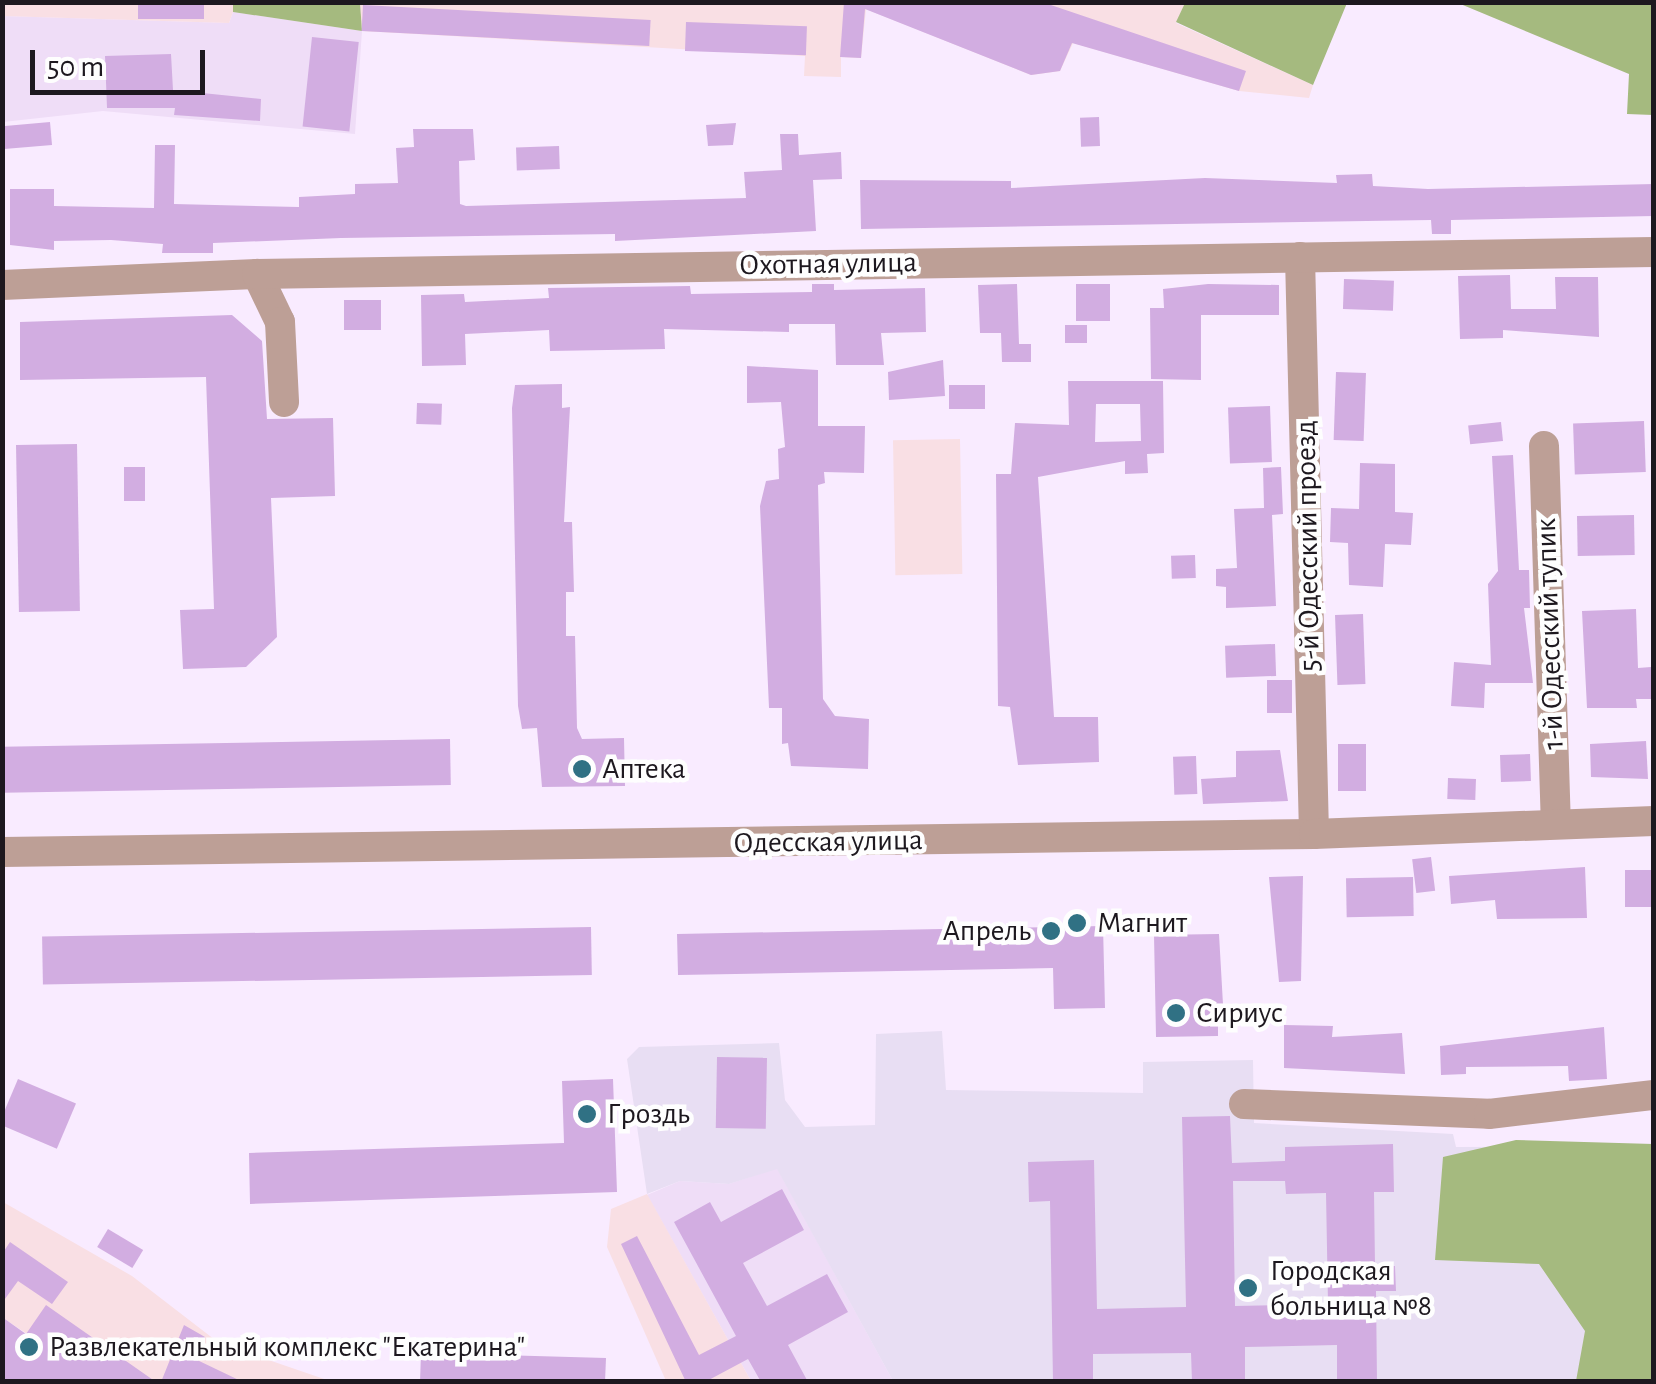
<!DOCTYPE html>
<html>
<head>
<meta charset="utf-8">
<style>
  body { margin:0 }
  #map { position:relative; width:1656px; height:1384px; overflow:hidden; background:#f9ebff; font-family:"Alegreya Sans",sans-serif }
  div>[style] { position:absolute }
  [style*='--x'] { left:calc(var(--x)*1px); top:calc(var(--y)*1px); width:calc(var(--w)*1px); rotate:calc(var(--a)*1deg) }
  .built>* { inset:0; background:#efddf7 }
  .industrial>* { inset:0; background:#f9dfe4; transform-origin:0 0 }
  .medical>* { inset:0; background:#e8def3 }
  .forest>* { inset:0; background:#a5ba7f }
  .building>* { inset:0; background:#d2ade1; transform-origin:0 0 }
  .minor>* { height:30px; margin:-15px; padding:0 15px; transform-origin:15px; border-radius:15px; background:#bd9f96 }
  .dots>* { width:28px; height:28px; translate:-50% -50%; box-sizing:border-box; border:5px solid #fefefe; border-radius:50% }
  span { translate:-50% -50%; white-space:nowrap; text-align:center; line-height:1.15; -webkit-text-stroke:9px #fefefe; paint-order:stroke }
  .street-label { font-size:30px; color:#1d181f }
  .poi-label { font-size:30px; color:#1d181f }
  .left { translate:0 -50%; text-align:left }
  .right { translate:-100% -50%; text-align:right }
  .frame { position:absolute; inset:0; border:5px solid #1d181f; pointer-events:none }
  .scale { position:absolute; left:30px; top:50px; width:175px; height:45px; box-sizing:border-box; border:5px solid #1d181f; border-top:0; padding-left:12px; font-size:30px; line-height:35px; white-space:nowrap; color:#1d181f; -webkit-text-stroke:8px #fefefe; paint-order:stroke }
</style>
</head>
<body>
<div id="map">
  <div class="built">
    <i style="clip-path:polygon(233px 12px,362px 31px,355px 134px,103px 111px,3px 122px,3px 16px,229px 23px)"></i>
    <i style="clip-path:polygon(777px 1168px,893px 1381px,751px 1381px,647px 1195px,680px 1181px,729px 1184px)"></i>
  </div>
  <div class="industrial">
    <i style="clip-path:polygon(3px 2px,233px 2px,233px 12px,229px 23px,3px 16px)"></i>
    <i style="clip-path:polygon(360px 3px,1185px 3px,1176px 23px,1313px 85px,1309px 98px,1239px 91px,1073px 43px,1060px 71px,1031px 75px,866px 9px,861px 58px,841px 57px,841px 77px,804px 76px,805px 56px,362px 31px)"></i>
    <i style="left:960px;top:439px;width:135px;height:67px;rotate:89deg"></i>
    <i style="clip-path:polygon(647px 1194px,751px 1381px,666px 1381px,607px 1247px,611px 1209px)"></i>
    <i style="clip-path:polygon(3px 1202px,132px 1276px,219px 1343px,330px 1381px,98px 1381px,3px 1318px)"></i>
  </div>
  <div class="medical">
    <i style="clip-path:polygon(942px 1031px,946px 1090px,1143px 1093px,1143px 1062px,1253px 1060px,1254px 1123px,1453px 1134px,1456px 1147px,1653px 1146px,1653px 1381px,893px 1381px,777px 1169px,729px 1184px,680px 1181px,647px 1194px,627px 1059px,639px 1047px,779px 1043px,785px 1100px,805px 1127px,875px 1125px,876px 1034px)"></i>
  </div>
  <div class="forest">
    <i style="clip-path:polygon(233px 3px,360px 3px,362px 31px,233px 12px)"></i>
    <i style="clip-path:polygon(1185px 3px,1185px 2px,1347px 3px,1313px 85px,1176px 22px)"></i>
    <i style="clip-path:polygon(1458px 3px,1653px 3px,1653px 115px,1627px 114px,1629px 74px)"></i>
    <i style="clip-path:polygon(1516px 1140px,1653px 1144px,1653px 1381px,1576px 1381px,1585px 1331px,1539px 1264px,1435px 1260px,1443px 1157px)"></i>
  </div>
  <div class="building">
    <i style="left:138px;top:2px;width:66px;height:17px"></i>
    <i style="clip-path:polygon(844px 2px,1042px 2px,1246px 71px,1239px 91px,1072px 43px,1060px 71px,1031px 75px,865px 9px,861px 58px,840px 57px)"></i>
    <i style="left:363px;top:5px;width:288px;height:26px;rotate:3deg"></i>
    <i style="left:686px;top:22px;width:121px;height:29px;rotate:2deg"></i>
    <i style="left:312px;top:37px;width:47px;height:90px;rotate:6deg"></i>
    <i style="clip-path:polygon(171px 54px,173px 90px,261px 99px,260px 121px,174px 115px,175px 108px,107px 108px,105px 56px)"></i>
    <i style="left:1099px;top:117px;width:29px;height:19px;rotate:88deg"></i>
    <i style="left:50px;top:122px;width:23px;height:48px;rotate:85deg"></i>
    <i style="clip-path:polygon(736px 123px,733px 145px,708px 146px,706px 125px)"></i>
    <i style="clip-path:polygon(413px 129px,473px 129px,475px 160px,459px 161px,460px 204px,466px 206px,746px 198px,744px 172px,782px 170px,780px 134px,798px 134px,799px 155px,841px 152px,842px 179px,813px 180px,816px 231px,615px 241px,615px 234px,341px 238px,213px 243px,213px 253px,162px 253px,163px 244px,111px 240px,54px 241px,54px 250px,10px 245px,10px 189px,54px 189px,54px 206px,154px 208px,155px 145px,175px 145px,174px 204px,299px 207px,299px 197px,355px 194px,355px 184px,398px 183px,396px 148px,414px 147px)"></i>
    <i style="left:559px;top:146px;width:23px;height:43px;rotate:88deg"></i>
    <i style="clip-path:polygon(1372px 174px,1373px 186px,1428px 189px,1654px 184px,1654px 216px,1451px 220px,1451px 234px,1432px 234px,1431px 220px,861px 229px,860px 180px,1011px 181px,1011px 188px,1205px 178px,1337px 183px,1336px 175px)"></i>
    <i style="clip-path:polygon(1510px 275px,1511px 309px,1556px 309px,1555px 277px,1598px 277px,1599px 337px,1503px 330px,1503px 338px,1460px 339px,1458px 276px)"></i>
    <i style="left:1344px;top:279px;width:50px;height:30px;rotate:2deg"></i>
    <i style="clip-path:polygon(812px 284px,834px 284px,834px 290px,925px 288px,926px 332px,881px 333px,884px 365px,836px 365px,835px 324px,789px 324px,789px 332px,664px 329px,665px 349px,550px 351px,549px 330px,465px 334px,466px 365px,422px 366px,421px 295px,464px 294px,465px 302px,549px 298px,548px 288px,690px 286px,691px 294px,812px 292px)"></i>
    <i style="clip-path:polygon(1017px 284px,1019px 344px,1031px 344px,1031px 362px,1002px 362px,1001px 333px,980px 333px,978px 285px)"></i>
    <i style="left:1076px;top:284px;width:34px;height:37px"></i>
    <i style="clip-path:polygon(1208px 284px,1279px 285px,1279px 315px,1201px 315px,1201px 380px,1151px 379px,1150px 308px,1164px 308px,1163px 289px)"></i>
    <i style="left:344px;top:300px;width:37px;height:30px"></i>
    <i style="clip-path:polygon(232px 315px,262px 341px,267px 419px,333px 418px,335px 496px,271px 498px,277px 637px,246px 667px,183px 669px,180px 610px,214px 609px,206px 377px,20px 380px,20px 322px)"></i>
    <i style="left:1065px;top:325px;width:22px;height:18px"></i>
    <i style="clip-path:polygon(943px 360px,945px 396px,889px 400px,888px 372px)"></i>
    <i style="clip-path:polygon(747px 366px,818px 370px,818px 426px,865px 426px,864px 473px,824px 472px,825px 483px,818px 485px,823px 699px,835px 716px,869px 719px,868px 769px,791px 766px,788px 743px,782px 744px,782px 708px,769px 708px,760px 506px,766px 481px,779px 479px,778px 449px,785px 447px,781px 402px,747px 403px)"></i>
    <i style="left:1336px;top:372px;width:30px;height:68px;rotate:2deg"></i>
    <i style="clip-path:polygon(evenodd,1068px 381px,1163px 381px,1164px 453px,1147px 454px,1148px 473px,1125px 474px,1125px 461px,1038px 477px,1054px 717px,1098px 717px,1099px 762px,1018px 765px,1010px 707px,998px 706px,996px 474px,1011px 474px,1015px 423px,1069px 425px,1068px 381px,1096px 404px,1140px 404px,1141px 441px,1095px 442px,1096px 404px)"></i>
    <i style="clip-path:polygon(562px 384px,562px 408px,570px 407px,564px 522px,572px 522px,574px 592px,566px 592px,566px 636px,575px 636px,577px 728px,582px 739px,624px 738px,625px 786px,542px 787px,537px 728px,522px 729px,518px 706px,512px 408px,515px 385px)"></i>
    <i style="left:949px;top:385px;width:36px;height:24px"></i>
    <i style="left:417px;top:403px;width:25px;height:21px;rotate:2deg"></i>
    <i style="left:1270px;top:406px;width:56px;height:42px;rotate:88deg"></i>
    <i style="left:1644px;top:421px;width:51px;height:71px;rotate:88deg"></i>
    <i style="left:1501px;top:422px;width:19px;height:33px;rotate:84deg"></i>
    <i style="left:77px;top:444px;width:167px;height:61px;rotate:89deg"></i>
    <i style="clip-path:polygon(1513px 455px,1519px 570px,1529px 570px,1530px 608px,1524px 608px,1533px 683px,1485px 683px,1484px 708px,1451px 706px,1454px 662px,1491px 665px,1488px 584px,1498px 571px,1492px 456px)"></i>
    <i style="clip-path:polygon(1360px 463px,1395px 464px,1395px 512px,1413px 513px,1411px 545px,1385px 544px,1383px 587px,1349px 585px,1348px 543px,1330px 542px,1331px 508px,1359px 509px)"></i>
    <i style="left:124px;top:467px;width:21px;height:34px"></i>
    <i style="clip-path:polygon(1281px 467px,1283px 514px,1272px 515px,1276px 606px,1226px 608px,1226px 587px,1216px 586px,1216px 569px,1237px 568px,1234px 509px,1264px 508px,1263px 468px)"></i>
    <i style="left:1634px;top:515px;width:40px;height:57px;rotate:89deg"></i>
    <i style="left:1195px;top:555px;width:23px;height:24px;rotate:88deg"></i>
    <i style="clip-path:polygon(1636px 609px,1638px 668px,1651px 667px,1652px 699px,1636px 699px,1637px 708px,1587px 708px,1582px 611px)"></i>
    <i style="left:1363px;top:614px;width:70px;height:28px;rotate:88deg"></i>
    <i style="left:1275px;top:644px;width:32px;height:50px;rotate:88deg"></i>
    <i style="left:1267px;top:680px;width:25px;height:33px"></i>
    <i style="left:450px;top:739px;width:46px;height:448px;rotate:89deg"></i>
    <i style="clip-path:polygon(1646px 741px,1648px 779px,1591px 777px,1590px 744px)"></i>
    <i style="left:1338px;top:744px;width:28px;height:47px"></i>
    <i style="clip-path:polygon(1280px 750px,1288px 801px,1203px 804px,1201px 779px,1236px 777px,1236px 751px)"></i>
    <i style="left:1530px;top:754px;width:27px;height:30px;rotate:88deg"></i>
    <i style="left:1196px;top:756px;width:38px;height:23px;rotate:88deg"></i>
    <i style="left:1448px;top:778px;width:28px;height:21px;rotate:2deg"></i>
    <i style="left:1431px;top:857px;width:34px;height:19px;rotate:83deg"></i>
    <i style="clip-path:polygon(1585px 867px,1587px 918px,1497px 919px,1495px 900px,1451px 904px,1449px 876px)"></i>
    <i style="left:1654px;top:870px;width:37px;height:29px;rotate:90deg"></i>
    <i style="clip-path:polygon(1303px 876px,1301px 981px,1279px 982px,1269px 877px)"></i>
    <i style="left:1413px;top:877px;width:39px;height:67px;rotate:89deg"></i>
    <i style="clip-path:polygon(1103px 926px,1105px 1008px,1054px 1009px,1053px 968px,678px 975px,677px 934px)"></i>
    <i style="left:591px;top:927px;width:48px;height:549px;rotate:89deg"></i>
    <i style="clip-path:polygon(1219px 934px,1224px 1022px,1218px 1022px,1218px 1036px,1156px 1037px,1154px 935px)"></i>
    <i style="clip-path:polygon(1284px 1025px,1333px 1026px,1332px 1037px,1402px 1033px,1405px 1074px,1284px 1068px)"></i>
    <i style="clip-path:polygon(1604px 1027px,1607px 1079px,1569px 1081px,1568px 1066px,1466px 1067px,1466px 1074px,1441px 1075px,1440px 1046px)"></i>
    <i style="left:717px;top:1057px;width:50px;height:71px;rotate:1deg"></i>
    <i style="left:18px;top:1079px;width:63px;height:49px;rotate:23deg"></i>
    <i style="clip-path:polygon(613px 1079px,617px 1192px,250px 1204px,249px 1153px,564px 1143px,562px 1081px)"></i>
    <i style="clip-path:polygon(evenodd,1230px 1116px,1232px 1163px,1285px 1161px,1285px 1147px,1393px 1144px,1394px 1192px,1374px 1192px,1375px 1266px,1395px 1266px,1396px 1291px,1376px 1291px,1377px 1382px,1337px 1382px,1337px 1345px,1245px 1347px,1245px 1382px,1192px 1382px,1191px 1353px,1093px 1354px,1093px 1382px,1053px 1382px,1050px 1201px,1029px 1202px,1028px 1162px,1094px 1160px,1097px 1309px,1186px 1307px,1182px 1117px,1230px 1116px,1233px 1181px,1285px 1181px,1286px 1194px,1326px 1193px,1328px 1304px,1235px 1306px,1233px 1181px)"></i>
    <i style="clip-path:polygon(782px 1189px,804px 1230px,743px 1263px,767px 1306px,827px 1274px,848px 1312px,788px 1345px,808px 1382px,761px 1382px,748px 1359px,705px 1382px,686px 1382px,621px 1244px,637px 1236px,699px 1355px,736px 1336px,674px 1222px,710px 1202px,721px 1222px)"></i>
    <i style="left:108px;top:1229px;width:41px;height:21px;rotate:31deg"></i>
    <i style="clip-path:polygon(10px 1242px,68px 1282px,52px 1304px,18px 1281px,2px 1303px,2px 1254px)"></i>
    <i style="clip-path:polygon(46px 1305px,156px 1382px,2px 1382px,2px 1317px,26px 1334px)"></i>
    <i style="clip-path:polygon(184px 1325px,205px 1337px,195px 1359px,243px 1382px,161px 1382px)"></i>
    <i style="clip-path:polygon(421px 1353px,606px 1358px,605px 1382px,420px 1382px)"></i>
  </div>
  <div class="minor">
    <i style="--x:1300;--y:257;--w:577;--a:88.61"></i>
    <i style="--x:257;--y:274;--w:53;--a:64.4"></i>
    <i style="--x:280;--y:322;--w:80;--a:87.1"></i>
    <i style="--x:2;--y:285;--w:255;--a:-2.5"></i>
    <i style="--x:257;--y:274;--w:1397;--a:-0.9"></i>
    <i style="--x:1544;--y:446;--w:377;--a:88.2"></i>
    <i style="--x:2;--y:852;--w:1312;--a:-0.79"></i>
    <i style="--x:1314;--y:834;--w:340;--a:-2.2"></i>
    <i style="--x:1244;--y:1104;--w:245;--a:2.3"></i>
    <i style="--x:1489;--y:1114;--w:166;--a:-6.6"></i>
  </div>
  <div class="dots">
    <i style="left:582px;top:769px;background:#307184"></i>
    <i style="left:1077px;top:923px;background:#307184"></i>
    <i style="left:1051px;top:931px;background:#307184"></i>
    <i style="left:1176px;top:1013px;background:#307184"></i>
    <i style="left:587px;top:1114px;background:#307184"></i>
    <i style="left:1248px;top:1288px;background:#307184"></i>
    <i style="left:29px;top:1347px;background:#307184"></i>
  </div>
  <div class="street-label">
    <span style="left:828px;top:264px;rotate:-1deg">Охотная улица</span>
    <span style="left:1308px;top:546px;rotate:-91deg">5-й Одесский проезд</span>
    <span style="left:1550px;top:634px;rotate:-92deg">1-й Одесский тупик</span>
    <span style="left:828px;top:842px;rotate:-1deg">Одесская улица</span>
  </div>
  <div class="poi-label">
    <span class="left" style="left:602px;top:769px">Аптека</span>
    <span class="left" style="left:1097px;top:923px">Магнит</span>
    <span class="right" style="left:1031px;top:931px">Апрель</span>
    <span class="left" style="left:1196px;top:1013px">Сириус</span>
    <span class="left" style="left:607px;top:1114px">Гроздь</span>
    <span class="left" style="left:1270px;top:1288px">Городская<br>больница №8</span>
    <span class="left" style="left:49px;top:1347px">Развлекательный комплекс "Екатерина"</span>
  </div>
  <div class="frame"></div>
  <div class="scale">50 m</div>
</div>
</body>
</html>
